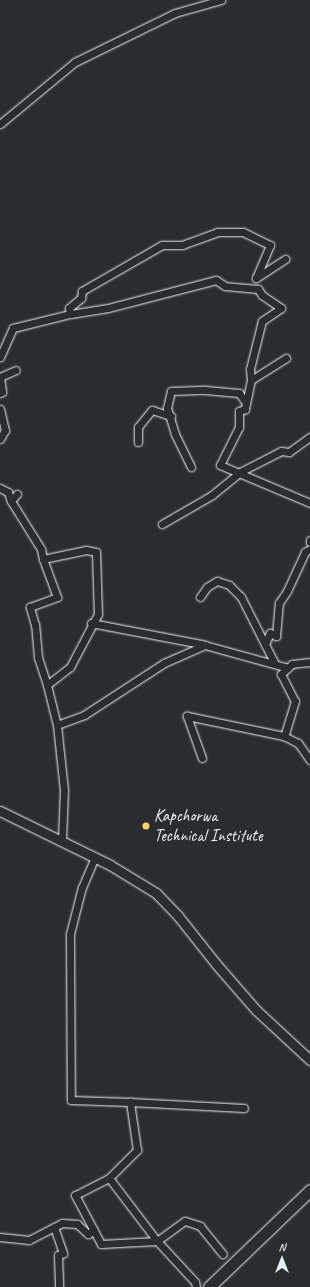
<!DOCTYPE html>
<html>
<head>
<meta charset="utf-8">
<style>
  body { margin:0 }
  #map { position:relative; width:310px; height:1287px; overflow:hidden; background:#2a2d2e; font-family:Caveat,sans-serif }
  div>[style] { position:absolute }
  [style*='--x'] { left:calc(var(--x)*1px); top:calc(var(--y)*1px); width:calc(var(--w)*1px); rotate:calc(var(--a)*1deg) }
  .roads { filter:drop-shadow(0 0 1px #e8f1f8) drop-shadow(0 0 1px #e8f1f8) }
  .street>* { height:7px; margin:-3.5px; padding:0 3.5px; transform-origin:3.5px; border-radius:3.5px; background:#2a2d2e }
  .secondary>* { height:9px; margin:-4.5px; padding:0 4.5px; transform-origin:4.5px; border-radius:4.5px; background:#2a2d2e }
  .primary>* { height:11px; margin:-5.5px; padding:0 5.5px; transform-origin:5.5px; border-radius:5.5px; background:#2a2d2e }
  .dots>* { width:11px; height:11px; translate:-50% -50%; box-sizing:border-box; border:2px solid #2a2d2e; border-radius:50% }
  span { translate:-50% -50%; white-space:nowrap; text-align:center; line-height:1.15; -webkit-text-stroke:3.5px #2a2d2e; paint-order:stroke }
  .poi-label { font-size:17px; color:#e8f1f8 }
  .left { translate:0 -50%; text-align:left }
  .north { position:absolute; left:262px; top:1239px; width:40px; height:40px; -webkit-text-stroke:3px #2a2d2e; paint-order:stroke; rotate:0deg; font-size:11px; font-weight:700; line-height:16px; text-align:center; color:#e8f1f8 }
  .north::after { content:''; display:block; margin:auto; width:14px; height:18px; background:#e8f1f8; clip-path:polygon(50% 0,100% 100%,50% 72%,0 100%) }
</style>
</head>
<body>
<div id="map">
  <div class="roads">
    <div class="street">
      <i style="--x:0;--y:124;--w:97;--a:-39.6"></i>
      <i style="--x:75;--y:62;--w:111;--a:-26.1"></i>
      <i style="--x:175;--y:13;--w:48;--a:-15.8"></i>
      <i style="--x:0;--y:357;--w:32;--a:-66"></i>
      <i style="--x:13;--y:328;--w:59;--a:-13.8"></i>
      <i style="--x:286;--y:358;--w:41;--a:147.8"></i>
      <i style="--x:251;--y:380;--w:30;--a:102"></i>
      <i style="--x:245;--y:409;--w:6;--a:162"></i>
      <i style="--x:239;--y:411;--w:16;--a:90"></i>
      <i style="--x:239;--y:427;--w:42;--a:116.6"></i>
      <i style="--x:220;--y:465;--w:98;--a:22.9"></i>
      <i style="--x:0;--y:377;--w:17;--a:-24"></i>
      <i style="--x:0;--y:377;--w:15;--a:82"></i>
      <i style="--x:2;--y:392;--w:2;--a:153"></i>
      <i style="--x:251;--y:380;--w:11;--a:-95"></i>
      <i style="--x:250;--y:369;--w:49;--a:-76"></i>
      <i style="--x:262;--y:321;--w:23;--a:-34"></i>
      <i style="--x:281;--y:308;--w:23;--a:-146"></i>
      <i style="--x:262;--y:295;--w:7;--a:-124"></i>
      <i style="--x:258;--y:289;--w:33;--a:-175"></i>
      <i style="--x:225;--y:286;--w:11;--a:-146"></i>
      <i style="--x:216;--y:280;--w:112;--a:165.5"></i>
      <i style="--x:108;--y:308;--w:38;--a:171"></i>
      <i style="--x:70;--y:314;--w:6;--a:-99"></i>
      <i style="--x:69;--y:308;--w:16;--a:-40"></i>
      <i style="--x:81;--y:298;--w:7;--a:-82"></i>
      <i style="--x:82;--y:291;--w:92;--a:-29.9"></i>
      <i style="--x:162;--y:245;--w:20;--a:0"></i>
      <i style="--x:182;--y:245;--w:37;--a:-20"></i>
      <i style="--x:217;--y:232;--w:26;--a:0"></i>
      <i style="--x:243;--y:232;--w:30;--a:26"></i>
      <i style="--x:270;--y:245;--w:36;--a:113"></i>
      <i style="--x:256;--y:278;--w:35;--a:-33"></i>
      <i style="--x:0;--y:409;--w:22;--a:77"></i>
      <i style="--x:5;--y:430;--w:10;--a:119"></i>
      <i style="--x:138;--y:442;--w:15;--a:-90"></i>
      <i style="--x:138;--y:427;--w:22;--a:-51"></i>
      <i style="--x:152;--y:410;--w:20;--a:18"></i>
      <i style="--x:191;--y:467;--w:37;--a:-116"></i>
      <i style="--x:175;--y:434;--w:27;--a:-107"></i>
      <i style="--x:167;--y:408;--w:17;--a:-77"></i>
      <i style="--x:171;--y:391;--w:34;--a:-2"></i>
      <i style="--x:205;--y:390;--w:34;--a:5"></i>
      <i style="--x:239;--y:393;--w:12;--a:55"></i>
      <i style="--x:0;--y:488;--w:9;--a:27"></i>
      <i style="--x:8;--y:492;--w:9;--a:72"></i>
      <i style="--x:17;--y:494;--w:9;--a:131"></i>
      <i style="--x:11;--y:501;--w:57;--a:58"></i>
      <i style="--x:41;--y:549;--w:10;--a:79"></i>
      <i style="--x:162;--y:524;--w:58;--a:-30.1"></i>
      <i style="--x:212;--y:495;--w:36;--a:-39"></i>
      <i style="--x:240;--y:472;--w:46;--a:-27.1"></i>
      <i style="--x:281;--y:451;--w:8;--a:7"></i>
      <i style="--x:289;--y:452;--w:26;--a:-36"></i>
      <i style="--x:310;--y:540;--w:2;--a:90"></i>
      <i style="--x:200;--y:597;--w:12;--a:-55"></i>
      <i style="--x:207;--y:587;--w:12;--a:-31"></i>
      <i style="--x:217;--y:581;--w:13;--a:18"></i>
      <i style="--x:229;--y:585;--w:17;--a:45"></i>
      <i style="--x:241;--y:597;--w:75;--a:63.1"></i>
      <i style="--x:91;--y:623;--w:112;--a:10.8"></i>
      <i style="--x:201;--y:644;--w:90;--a:15.4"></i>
      <i style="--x:265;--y:644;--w:12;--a:-66"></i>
      <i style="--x:270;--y:633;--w:7;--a:27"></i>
      <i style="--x:276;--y:636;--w:33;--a:-85"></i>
      <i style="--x:279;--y:603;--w:14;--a:-56"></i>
      <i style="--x:287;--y:591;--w:43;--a:-65.2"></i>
      <i style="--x:305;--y:552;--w:6;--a:-31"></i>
      <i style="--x:310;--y:662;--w:18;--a:174"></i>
      <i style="--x:292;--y:664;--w:15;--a:138"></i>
      <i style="--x:281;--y:674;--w:30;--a:63"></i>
      <i style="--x:295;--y:701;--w:37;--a:107"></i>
      <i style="--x:284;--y:736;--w:16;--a:27"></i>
      <i style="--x:298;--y:743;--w:21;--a:55"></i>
      <i style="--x:47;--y:685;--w:29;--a:-108"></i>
      <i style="--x:38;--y:657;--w:32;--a:-95"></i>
      <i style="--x:35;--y:625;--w:19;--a:-106"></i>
      <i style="--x:30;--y:607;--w:29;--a:-20"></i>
      <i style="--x:57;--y:597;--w:40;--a:-110.2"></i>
      <i style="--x:43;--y:559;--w:44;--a:-11.8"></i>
      <i style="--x:86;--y:550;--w:10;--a:11"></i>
      <i style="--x:96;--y:552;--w:62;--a:88.2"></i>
      <i style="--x:98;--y:614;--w:60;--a:117.8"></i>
      <i style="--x:70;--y:667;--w:29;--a:142"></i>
      <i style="--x:47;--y:685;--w:41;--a:76"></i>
      <i style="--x:57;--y:725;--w:29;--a:-20"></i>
      <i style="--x:84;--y:715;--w:95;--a:-33"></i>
      <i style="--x:164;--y:663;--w:45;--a:-23.7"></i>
      <i style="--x:57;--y:725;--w:65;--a:83.9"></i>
      <i style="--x:64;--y:790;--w:50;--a:92.3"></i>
      <i style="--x:202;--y:758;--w:45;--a:-109.7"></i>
      <i style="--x:187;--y:716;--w:99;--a:11.7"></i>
      <i style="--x:95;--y:857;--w:33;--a:113"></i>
      <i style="--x:82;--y:887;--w:49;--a:104.3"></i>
      <i style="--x:70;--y:934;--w:166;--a:89.7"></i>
      <i style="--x:71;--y:1100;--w:59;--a:1.9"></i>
      <i style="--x:109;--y:1178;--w:40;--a:-45"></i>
      <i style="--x:137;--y:1150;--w:49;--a:-98.3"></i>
      <i style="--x:130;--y:1102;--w:114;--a:3"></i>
      <i style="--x:54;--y:1227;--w:28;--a:71"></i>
      <i style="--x:63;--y:1253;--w:5;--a:158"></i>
      <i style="--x:58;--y:1255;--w:32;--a:88"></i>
      <i style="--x:0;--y:1237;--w:29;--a:6"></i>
      <i style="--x:29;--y:1240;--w:37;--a:-27"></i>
      <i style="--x:62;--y:1223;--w:15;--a:4"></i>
      <i style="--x:77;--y:1224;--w:15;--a:42"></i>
      <i style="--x:88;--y:1234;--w:7;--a:-34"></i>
      <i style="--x:196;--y:1287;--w:5;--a:-101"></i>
      <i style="--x:195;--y:1282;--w:56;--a:-132.8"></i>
      <i style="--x:157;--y:1241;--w:79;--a:-127.3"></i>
      <i style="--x:109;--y:1178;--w:38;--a:153"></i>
      <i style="--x:75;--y:1195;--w:55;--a:62"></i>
      <i style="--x:101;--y:1244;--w:56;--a:-3.1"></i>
      <i style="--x:157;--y:1241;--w:34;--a:-36"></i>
      <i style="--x:185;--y:1221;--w:16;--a:18"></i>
      <i style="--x:200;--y:1226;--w:36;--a:51"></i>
    </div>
    <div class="secondary">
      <i style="--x:0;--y:811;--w:123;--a:26.1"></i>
      <i style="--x:110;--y:865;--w:54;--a:31.3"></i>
      <i style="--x:156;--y:893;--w:32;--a:46"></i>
      <i style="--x:178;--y:916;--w:61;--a:51.6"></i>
      <i style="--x:216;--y:964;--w:61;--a:49"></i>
      <i style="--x:256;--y:1010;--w:74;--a:42.8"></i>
    </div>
    <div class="primary">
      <i style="--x:209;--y:1287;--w:140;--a:-43.8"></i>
    </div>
  </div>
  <div class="dots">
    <i style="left:146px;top:826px;background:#ffd166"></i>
  </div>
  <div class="poi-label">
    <span class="left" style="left:154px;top:826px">Kapchorwa<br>Technical Institute</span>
  </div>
  <div class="north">N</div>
</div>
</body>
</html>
